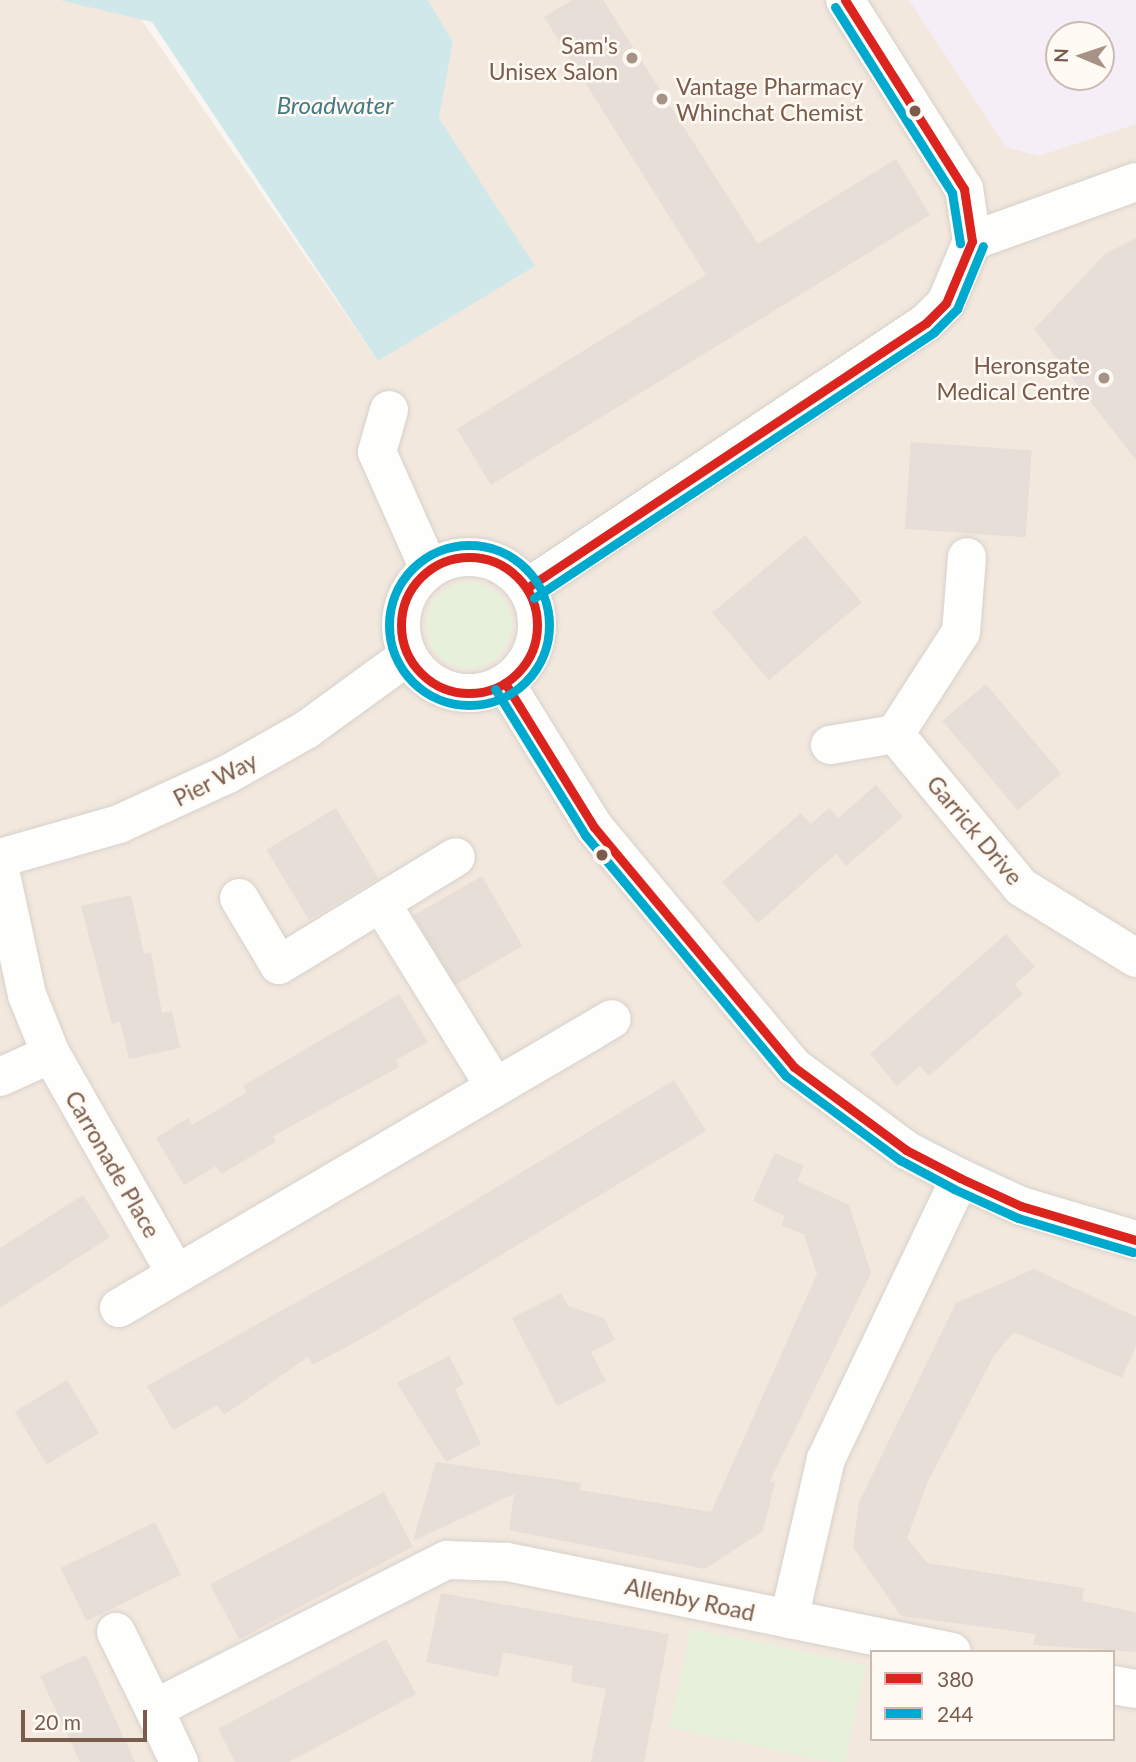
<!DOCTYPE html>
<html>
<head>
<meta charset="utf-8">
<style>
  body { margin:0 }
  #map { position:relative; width:1136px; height:1762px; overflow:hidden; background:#f9f5f0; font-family:Lato,sans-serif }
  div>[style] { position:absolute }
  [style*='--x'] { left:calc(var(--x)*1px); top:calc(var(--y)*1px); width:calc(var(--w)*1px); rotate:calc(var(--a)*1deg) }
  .residential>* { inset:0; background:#f2e8de }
  .education>* { inset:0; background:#f6eef6 }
  .green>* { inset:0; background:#e7f0db; transform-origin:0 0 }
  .round { border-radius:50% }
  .water>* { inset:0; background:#d0e8ea }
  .building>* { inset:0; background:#e6ded7; transform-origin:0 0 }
  .roads { filter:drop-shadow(0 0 2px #d7d1cb) drop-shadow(0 0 2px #d7d1cb) }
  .minor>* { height:38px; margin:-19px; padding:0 19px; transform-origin:19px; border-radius:19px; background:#fefefd }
  .tertiary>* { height:38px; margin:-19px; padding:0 19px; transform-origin:19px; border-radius:19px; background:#fefefd }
  .tertiary>.ring { margin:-19px; padding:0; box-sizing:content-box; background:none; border:38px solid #fefefd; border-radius:50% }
  .bus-1>* { height:9px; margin:-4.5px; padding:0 4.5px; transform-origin:4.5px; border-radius:4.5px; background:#dc241f }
  .bus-1>.ring { margin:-4.5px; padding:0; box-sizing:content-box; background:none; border:9px solid #dc241f; border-radius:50% }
  .bus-2>* { height:9px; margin:-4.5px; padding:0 4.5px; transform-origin:4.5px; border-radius:4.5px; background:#00a9ce }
  .bus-2>.ring { margin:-4.5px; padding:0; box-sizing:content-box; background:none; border:9px solid #00a9ce; border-radius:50% }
  .dots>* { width:19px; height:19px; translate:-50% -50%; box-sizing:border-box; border:4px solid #fffaf3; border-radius:50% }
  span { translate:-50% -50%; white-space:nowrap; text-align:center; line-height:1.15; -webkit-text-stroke:5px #fffaf3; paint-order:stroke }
  .poi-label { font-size:23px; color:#7a5c4d }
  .right { translate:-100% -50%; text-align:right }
  .left { translate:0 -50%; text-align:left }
  .street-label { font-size:23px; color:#7a5c4d }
  .water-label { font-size:24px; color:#437c86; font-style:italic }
  .legend { position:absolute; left:870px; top:1650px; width:245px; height:91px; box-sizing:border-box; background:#fffaf3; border:2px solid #cabbb1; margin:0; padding:9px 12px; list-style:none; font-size:21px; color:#7a5c4d }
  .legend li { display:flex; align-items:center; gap:14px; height:35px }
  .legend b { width:35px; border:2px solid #cabbb1 }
  .north { position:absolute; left:1045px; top:21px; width:70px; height:70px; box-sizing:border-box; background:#fffaf3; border:2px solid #cabbb1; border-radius:50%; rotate:272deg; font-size:19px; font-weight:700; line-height:28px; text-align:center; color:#7a5c4d }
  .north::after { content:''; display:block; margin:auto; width:24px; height:32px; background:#a69286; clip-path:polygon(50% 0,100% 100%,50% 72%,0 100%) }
  .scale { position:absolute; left:21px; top:1710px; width:126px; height:32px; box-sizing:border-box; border:4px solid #7a5c4d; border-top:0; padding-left:9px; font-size:21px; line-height:24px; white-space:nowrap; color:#7a5c4d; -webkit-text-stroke:5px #fffaf3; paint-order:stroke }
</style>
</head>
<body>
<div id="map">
  <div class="residential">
    <i style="clip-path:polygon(evenodd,0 0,59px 0,138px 15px,378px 361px,534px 266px,439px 118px,453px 42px,428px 0,1136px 0,1136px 1762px,0 1762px,0 0,1059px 35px,1101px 35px,1101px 77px,1059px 77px,1059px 35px,0 0,872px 1652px,1113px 1652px,1113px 1739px,872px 1739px,872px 1652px)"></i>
  </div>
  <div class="education">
    <i style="clip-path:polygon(evenodd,909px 0,1136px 0,1136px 124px,1039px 156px,1006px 147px,909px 0,1059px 35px,1101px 35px,1101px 77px,1059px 77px,1059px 35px)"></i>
  </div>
  <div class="green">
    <i class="round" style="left:426px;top:582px;width:86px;height:86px"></i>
    <i style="left:691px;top:1628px;width:179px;height:102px;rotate:12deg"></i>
  </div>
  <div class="water">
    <i style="clip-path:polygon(59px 0,428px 0,453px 42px,439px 118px,535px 266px,378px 361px,152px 22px)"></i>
  </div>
  <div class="building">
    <i style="clip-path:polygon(572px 0,603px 0,758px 244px,896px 159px,930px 215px,491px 485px,457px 429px,706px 275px,544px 17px)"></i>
    <i style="clip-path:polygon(1136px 238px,1136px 460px,1034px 329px,1105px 254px)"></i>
    <i style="left:911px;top:442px;width:121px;height:87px;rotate:4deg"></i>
    <i style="left:805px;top:535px;width:88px;height:121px;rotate:50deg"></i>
    <i style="left:986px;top:684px;width:117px;height:57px;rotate:50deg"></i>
    <i style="clip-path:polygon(876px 785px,903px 817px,846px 866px,836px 854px,758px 923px,722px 882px,801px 813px,811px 824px,829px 808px,838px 818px)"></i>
    <i style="left:336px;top:808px;width:82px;height:81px;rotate:59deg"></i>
    <i style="left:482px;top:876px;width:81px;height:79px;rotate:60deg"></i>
    <i style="clip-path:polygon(131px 895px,144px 954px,151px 952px,162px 1013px,172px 1011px,180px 1048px,129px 1059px,120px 1022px,112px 1024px,81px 906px)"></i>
    <i style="clip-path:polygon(1006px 934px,1035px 967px,1015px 984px,1023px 994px,929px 1076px,920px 1066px,897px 1086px,870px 1054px)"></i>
    <i style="clip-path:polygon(399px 994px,428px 1042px,396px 1060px,399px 1067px,273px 1136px,276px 1142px,221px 1174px,216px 1166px,184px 1185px,156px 1138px,188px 1118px,192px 1125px,247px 1092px,243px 1086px)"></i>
    <i style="clip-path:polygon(674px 1080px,706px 1131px,372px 1333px,313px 1365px,308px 1357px,224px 1415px,217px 1405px,173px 1430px,147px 1386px,436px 1224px)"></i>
    <i style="clip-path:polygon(775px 1153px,804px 1166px,797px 1181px,849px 1205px,871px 1273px,770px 1481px,775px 1483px,763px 1531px,705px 1569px,509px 1530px,514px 1494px,413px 1541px,436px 1462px,581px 1483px,580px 1490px,711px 1512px,817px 1274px,804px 1234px,781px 1226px,785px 1216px,753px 1201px)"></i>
    <i style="clip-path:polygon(83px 1195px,110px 1237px,0 1308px,0 1248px)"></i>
    <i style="clip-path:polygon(1034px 1269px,1136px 1317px,1136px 1346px,1122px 1378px,1014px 1332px,995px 1354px,927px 1483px,907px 1538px,927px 1563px,1084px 1588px,1082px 1601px,1136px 1612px,1136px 1652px,1033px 1645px,1036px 1634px,901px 1616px,853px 1547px,859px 1502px,956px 1303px)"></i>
    <i style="clip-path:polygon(561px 1293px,568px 1306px,604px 1318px,615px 1340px,591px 1352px,606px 1381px,557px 1406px,512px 1318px)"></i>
    <i style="clip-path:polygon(449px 1356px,464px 1384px,455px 1389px,481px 1444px,446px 1462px,397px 1383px)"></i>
    <i style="left:67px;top:1380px;width:62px;height:61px;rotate:59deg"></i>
    <i style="left:384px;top:1492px;width:62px;height:197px;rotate:62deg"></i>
    <i style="left:155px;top:1522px;width:59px;height:105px;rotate:64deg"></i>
    <i style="clip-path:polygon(441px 1593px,669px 1634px,644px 1762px,591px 1762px,606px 1689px,571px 1682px,573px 1666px,503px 1652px,498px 1677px,426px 1662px)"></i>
    <i style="clip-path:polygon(386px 1639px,416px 1694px,289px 1762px,235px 1762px,218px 1729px)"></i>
    <i style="clip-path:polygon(86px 1655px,135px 1762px,80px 1762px,40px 1676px)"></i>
  </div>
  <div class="roads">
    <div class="minor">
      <i style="--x:972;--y:241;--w:174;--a:-19.8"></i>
      <i style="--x:389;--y:410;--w:44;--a:105.9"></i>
      <i style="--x:377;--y:452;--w:128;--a:66"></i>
      <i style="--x:895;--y:734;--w:198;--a:50.5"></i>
      <i style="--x:1021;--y:887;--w:135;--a:31.7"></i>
      <i style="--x:830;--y:745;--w:66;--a:-9.6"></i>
      <i style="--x:895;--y:734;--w:121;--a:-57.1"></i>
      <i style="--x:961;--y:632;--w:75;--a:-85.4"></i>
      <i style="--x:0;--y:858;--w:124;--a:-15.9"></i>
      <i style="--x:119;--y:824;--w:120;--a:-24.6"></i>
      <i style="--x:228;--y:774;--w:90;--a:-29.4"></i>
      <i style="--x:306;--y:730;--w:126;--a:-36"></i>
      <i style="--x:0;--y:870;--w:128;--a:77.8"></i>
      <i style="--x:27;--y:995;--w:64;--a:67.9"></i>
      <i style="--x:51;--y:1054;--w:253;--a:60.4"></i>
      <i style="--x:239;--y:898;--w:78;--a:59.2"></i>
      <i style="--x:279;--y:965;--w:207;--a:-31.4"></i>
      <i style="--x:381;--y:903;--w:216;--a:58.2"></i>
      <i style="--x:0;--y:1077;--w:56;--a:-24.3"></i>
      <i style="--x:119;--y:1308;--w:571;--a:-30.38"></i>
      <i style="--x:789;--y:1619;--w:166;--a:11.4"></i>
      <i style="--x:116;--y:1632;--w:86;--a:63.7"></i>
      <i style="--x:1113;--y:1685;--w:23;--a:10"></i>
      <i style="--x:179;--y:1762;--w:59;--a:-115.3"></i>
      <i style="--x:154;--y:1709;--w:329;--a:-27"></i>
      <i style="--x:447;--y:1560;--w:60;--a:1.9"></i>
      <i style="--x:507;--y:1562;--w:288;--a:11.4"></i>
      <i style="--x:789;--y:1619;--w:164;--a:-77"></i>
      <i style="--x:826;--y:1459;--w:311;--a:-64.5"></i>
    </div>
    <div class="tertiary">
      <i class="ring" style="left:401px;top:557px;width:98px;height:98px"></i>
      <i style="--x:527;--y:588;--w:479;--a:-33.6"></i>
      <i style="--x:926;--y:323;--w:28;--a:-45"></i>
      <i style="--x:946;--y:303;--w:67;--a:-67.2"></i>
      <i style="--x:972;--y:241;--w:53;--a:-98.7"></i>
      <i style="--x:964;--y:189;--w:223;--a:-122.2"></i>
      <i style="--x:505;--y:683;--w:169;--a:58.3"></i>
      <i style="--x:594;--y:827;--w:312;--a:50.2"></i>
      <i style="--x:794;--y:1067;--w:139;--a:36.5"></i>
      <i style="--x:906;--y:1150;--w:61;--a:27.4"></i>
      <i style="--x:960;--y:1178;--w:67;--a:24.7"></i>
      <i style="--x:1021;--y:1206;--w:120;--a:16.5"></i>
    </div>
  </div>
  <div class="bus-1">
    <i style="--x:845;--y:0;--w:223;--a:57.8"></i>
    <i style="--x:964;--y:189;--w:53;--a:81.3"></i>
    <i class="ring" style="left:401px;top:557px;width:127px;height:127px"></i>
    <i style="--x:527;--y:588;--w:479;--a:-33.6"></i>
    <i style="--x:926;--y:323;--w:28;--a:-45"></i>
    <i style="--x:946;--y:303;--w:67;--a:-67.2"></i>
    <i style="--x:505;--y:683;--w:169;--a:58.3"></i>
    <i style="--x:594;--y:827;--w:312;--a:50.2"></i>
    <i style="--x:794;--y:1067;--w:139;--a:36.5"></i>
    <i style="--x:906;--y:1150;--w:61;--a:27.4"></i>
    <i style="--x:960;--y:1178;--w:67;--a:24.7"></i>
    <i style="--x:1021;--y:1206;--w:120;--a:16.5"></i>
  </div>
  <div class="bus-2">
    <i style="--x:835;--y:7;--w:220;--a:57.8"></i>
    <i style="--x:952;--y:193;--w:51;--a:80.9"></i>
    <i class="ring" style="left:389px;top:545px;width:151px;height:151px"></i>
    <i style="--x:534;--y:598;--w:480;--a:-33.6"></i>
    <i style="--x:934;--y:332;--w:33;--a:-45"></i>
    <i style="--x:957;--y:309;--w:68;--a:-67.6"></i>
    <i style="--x:495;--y:689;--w:172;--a:58.3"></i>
    <i style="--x:585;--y:835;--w:314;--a:50.2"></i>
    <i style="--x:786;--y:1076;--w:142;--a:36.4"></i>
    <i style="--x:900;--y:1160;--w:61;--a:28.2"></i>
    <i style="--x:954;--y:1189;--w:70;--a:24.4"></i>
    <i style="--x:1018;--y:1218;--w:120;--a:16.5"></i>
  </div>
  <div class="dots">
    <i style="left:632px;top:58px;background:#a69286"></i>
    <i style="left:662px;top:99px;background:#a69286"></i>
    <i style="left:915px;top:111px;background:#7a5c4d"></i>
    <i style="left:1104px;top:378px;background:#a69286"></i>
    <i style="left:602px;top:855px;background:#7a5c4d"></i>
  </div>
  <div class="poi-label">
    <span class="right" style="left:618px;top:58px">Sam's<br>Unisex Salon</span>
    <span class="left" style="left:676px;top:99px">Vantage Pharmacy<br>Whinchat Chemist</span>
    <span class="right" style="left:1090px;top:378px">Heronsgate<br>Medical Centre</span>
  </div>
  <div class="street-label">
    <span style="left:215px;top:779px;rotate:-27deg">Pier Way</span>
    <span style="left:975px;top:830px;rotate:50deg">Garrick Drive</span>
    <span style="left:113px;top:1164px;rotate:60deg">Carronade Place</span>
    <span style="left:690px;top:1599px;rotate:12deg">Allenby Road</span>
  </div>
  <div class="water-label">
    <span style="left:335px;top:105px">Broadwater</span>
  </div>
  <ul class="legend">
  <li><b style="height:9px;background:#dc241f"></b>380</li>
  <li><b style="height:9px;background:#00a9ce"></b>244</li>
  </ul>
  <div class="north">N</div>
  <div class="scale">20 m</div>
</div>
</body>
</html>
